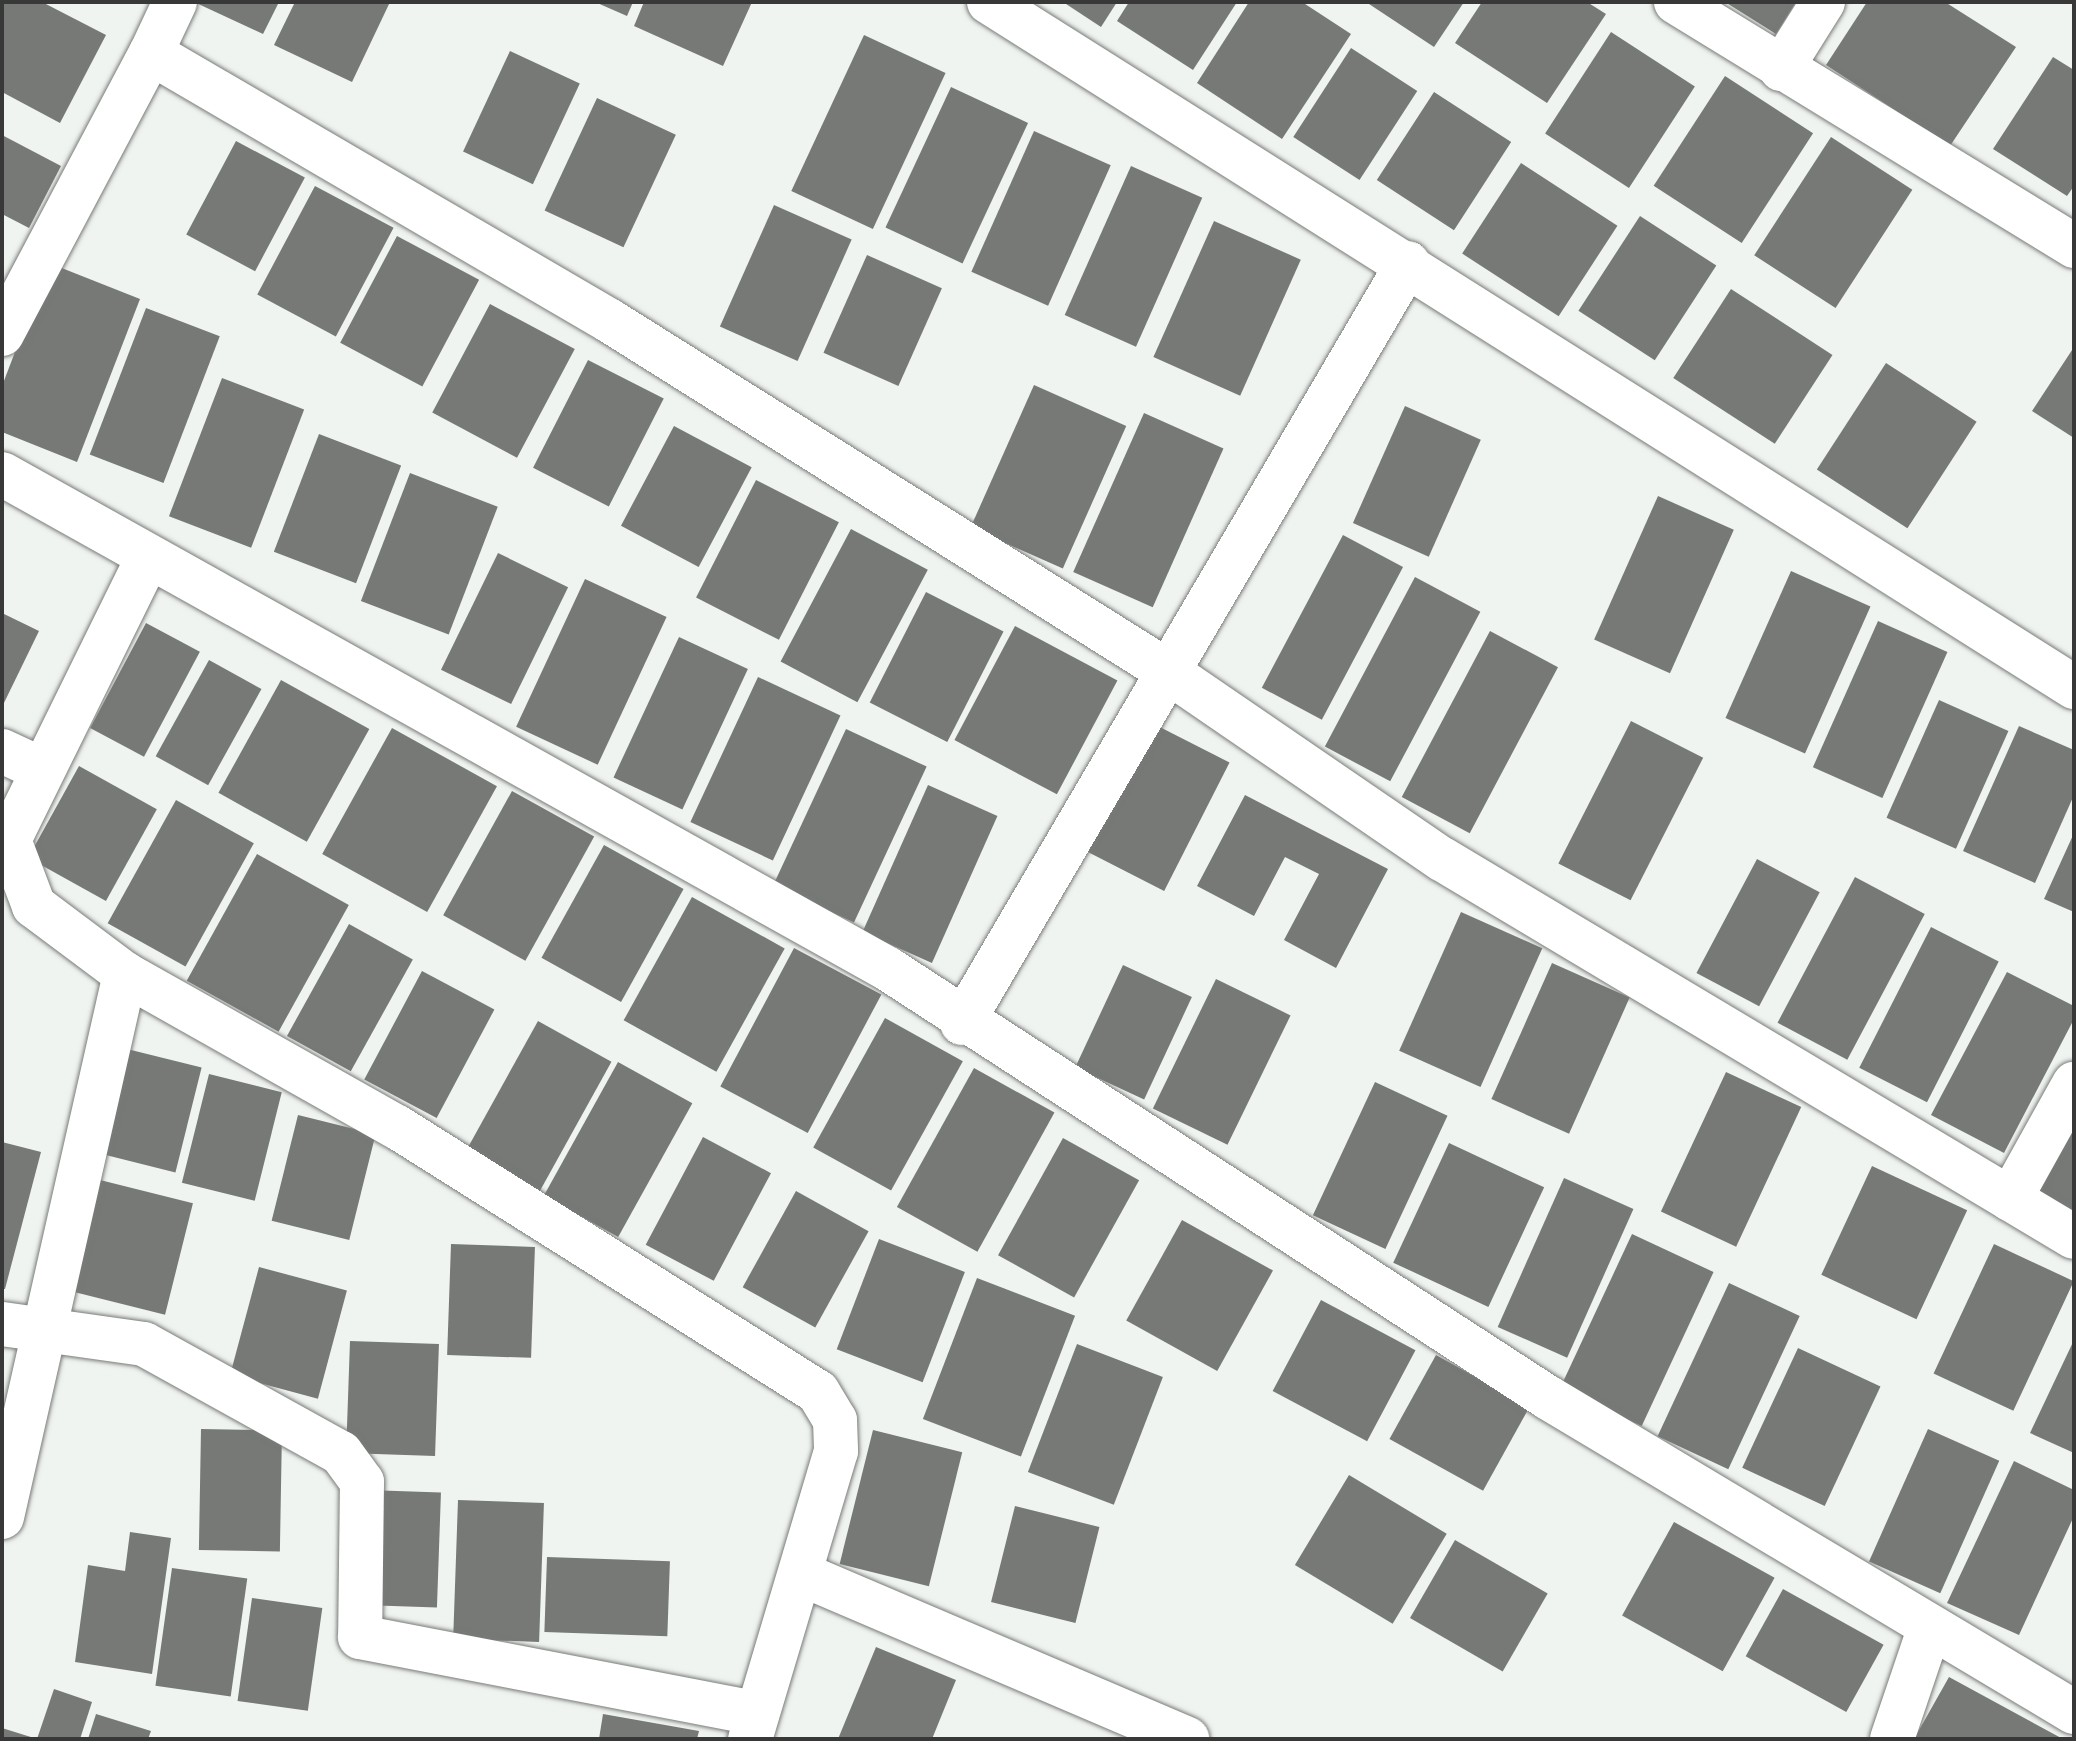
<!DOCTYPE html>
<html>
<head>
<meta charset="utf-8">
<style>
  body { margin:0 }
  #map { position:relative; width:2076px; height:1741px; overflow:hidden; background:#f0f4f0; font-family:Ubuntu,sans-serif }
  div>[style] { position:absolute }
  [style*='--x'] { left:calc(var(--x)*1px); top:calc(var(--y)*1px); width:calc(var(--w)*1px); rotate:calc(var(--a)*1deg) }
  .building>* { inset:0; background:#767976; transform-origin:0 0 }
  .roads { filter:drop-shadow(0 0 2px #787b78) drop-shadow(0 0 2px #787b78) }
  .minor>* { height:44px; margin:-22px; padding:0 22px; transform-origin:22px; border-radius:22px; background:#fff }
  span { translate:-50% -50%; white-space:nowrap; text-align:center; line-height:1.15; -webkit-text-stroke:8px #fff; paint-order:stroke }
  .frame { position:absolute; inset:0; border:4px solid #373837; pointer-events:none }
</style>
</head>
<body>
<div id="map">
  <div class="building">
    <i style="clip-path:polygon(2px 2px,42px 2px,106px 35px,60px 123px,2px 92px)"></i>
    <i style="clip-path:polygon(194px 2px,279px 2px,263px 34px)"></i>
    <i style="clip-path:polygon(295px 2px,390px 2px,352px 82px,274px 45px)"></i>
    <i style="clip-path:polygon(595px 2px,633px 2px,627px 16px)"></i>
    <i style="clip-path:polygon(644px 2px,752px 2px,723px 66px,634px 26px)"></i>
    <i style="clip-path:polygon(1063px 2px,1117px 2px,1101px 27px)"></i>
    <i style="clip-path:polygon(1129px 2px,1237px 2px,1193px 70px,1117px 21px)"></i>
    <i style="clip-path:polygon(1249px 2px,1302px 2px,1351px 34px,1282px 139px,1197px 83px)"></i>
    <i style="clip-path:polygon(1366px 2px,1464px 2px,1434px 47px)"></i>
    <i style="clip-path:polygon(1482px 2px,1587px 2px,1606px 14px,1547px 103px,1455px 43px)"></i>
    <i style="clip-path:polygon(1725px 2px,1796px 2px,1776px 34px)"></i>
    <i style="clip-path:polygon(1867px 2px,1945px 2px,2016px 47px,1950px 146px,1826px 65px)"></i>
    <i style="left:1611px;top:32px;width:100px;height:121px;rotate:33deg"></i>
    <i style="left:864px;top:35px;width:90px;height:172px;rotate:25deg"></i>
    <i style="left:1351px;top:48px;width:79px;height:106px;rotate:33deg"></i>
    <i style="left:510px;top:51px;width:77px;height:111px;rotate:25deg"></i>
    <i style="clip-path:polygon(2053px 57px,2074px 70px,2074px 186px,2067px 196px,1993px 149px)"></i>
    <i style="left:1725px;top:76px;width:105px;height:131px;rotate:33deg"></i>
    <i style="left:951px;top:87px;width:85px;height:155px;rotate:25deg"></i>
    <i style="left:1434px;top:92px;width:92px;height:105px;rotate:33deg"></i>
    <i style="left:597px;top:98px;width:87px;height:124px;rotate:25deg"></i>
    <i style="left:1034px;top:131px;width:84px;height:154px;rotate:24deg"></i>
    <i style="clip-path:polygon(2px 135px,61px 166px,29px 228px,2px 214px)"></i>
    <i style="left:1831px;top:137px;width:97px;height:141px;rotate:33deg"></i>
    <i style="left:236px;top:141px;width:78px;height:106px;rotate:28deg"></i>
    <i style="left:1521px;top:163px;width:115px;height:108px;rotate:33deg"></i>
    <i style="left:1131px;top:166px;width:78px;height:163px;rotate:24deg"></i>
    <i style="left:315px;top:186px;width:89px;height:123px;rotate:28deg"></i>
    <i style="left:774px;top:205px;width:85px;height:133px;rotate:24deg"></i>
    <i style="left:1640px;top:216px;width:91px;height:113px;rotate:33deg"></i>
    <i style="left:1214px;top:221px;width:95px;height:149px;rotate:24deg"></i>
    <i style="left:397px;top:236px;width:93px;height:121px;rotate:28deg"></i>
    <i style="left:867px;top:255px;width:82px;height:107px;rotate:24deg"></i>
    <i style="clip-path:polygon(49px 263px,140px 299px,77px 462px,2px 432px,2px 386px)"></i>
    <i style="left:1731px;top:289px;width:121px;height:106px;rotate:33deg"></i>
    <i style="left:490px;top:304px;width:96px;height:123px;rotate:28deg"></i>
    <i style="left:146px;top:308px;width:79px;height:157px;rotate:21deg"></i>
    <i style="clip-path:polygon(2074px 347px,2074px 438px,2032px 411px)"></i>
    <i style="left:588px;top:360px;width:85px;height:121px;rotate:27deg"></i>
    <i style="left:1886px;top:363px;width:108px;height:127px;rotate:33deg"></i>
    <i style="left:222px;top:378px;width:88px;height:148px;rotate:21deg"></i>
    <i style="left:1034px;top:385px;width:101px;height:156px;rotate:24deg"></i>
    <i style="left:1405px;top:406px;width:83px;height:128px;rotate:24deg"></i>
    <i style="left:1144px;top:413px;width:87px;height:174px;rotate:24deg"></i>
    <i style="left:674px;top:426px;width:88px;height:113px;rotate:28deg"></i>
    <i style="left:319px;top:434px;width:88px;height:126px;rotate:21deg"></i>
    <i style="left:410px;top:473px;width:94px;height:137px;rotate:21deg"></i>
    <i style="left:756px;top:480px;width:93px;height:132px;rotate:27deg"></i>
    <i style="left:1658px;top:496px;width:83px;height:157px;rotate:24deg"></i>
    <i style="left:851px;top:529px;width:87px;height:150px;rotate:28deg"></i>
    <i style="left:1343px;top:535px;width:68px;height:173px;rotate:28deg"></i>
    <i style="left:498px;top:553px;width:78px;height:130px;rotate:26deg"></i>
    <i style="left:1791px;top:571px;width:87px;height:161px;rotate:24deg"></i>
    <i style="left:1415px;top:577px;width:74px;height:192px;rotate:28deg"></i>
    <i style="left:585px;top:579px;width:90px;height:163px;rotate:25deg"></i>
    <i style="left:926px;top:592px;width:87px;height:124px;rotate:27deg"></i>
    <i style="clip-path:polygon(2px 613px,39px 631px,2px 707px)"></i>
    <i style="left:1878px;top:621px;width:76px;height:160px;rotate:24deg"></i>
    <i style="left:146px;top:623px;width:61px;height:119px;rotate:28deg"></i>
    <i style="left:1015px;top:626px;width:116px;height:129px;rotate:28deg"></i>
    <i style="left:1490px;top:631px;width:77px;height:188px;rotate:28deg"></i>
    <i style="left:679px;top:637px;width:76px;height:155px;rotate:25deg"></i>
    <i style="left:209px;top:660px;width:60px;height:110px;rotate:29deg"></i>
    <i style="left:758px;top:677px;width:91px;height:160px;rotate:25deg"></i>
    <i style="left:281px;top:680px;width:101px;height:129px;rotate:29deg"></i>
    <i style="left:1939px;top:700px;width:76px;height:129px;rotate:24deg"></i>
    <i style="left:1144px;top:719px;width:96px;height:144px;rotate:27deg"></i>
    <i style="left:1631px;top:721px;width:81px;height:160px;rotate:27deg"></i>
    <i style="clip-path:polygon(2019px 726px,2074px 750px,2074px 795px,2035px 883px,1963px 851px)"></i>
    <i style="left:392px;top:728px;width:120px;height:144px;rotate:29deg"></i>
    <i style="left:846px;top:729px;width:89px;height:172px;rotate:25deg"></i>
    <i style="left:79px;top:766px;width:89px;height:105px;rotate:29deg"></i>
    <i style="left:928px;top:785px;width:76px;height:161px;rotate:24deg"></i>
    <i style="left:512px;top:791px;width:94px;height:142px;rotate:29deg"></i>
    <i style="clip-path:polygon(1245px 795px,1388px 869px,1336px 968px,1284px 940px,1319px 874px,1285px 857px,1254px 916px,1197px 886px)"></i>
    <i style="left:176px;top:800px;width:89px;height:141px;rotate:29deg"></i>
    <i style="clip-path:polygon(2074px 833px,2074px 912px,2044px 899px)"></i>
    <i style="left:604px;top:845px;width:91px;height:129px;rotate:29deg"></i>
    <i style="left:257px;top:854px;width:105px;height:145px;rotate:29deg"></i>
    <i style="left:1757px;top:859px;width:71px;height:129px;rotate:28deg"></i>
    <i style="left:1855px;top:877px;width:79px;height:165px;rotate:28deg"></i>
    <i style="left:692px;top:897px;width:106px;height:141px;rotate:29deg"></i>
    <i style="left:1461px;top:912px;width:89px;height:152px;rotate:24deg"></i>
    <i style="left:349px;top:924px;width:73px;height:128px;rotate:29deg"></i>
    <i style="left:1931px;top:927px;width:76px;height:158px;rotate:27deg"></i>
    <i style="left:794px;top:948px;width:99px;height:157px;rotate:28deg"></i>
    <i style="left:1552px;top:963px;width:85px;height:149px;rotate:24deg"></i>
    <i style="left:1123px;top:965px;width:76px;height:113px;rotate:25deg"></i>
    <i style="left:422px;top:971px;width:82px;height:123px;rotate:28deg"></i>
    <i style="clip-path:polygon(2007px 972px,2074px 1006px,2074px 1019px,2004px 1153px,1931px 1115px)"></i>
    <i style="left:1216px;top:979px;width:83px;height:144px;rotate:26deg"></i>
    <i style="left:885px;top:1018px;width:89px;height:148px;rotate:29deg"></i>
    <i style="left:538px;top:1021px;width:84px;height:148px;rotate:29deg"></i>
    <i style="left:123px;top:1048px;width:81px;height:108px;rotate:14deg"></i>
    <i style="left:618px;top:1062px;width:85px;height:153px;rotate:29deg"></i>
    <i style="left:974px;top:1068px;width:92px;height:159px;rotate:29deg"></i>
    <i style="left:1726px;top:1072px;width:83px;height:154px;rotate:25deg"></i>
    <i style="left:209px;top:1074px;width:75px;height:112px;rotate:14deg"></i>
    <i style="left:1375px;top:1082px;width:80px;height:147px;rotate:25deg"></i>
    <i style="left:298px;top:1115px;width:80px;height:109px;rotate:14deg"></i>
    <i style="clip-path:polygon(2074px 1120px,2074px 1221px,2032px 1199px)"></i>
    <i style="left:703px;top:1137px;width:77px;height:122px;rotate:28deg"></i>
    <i style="left:1063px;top:1138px;width:87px;height:134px;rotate:29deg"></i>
    <i style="clip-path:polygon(2px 1142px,41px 1152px,5px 1289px,2px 1289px)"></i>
    <i style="left:1449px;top:1143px;width:105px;height:132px;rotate:25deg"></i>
    <i style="left:1872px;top:1166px;width:105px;height:120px;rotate:25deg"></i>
    <i style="left:92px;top:1178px;width:104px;height:115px;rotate:14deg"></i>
    <i style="left:1564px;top:1178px;width:76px;height:163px;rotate:24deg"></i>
    <i style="left:796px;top:1191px;width:83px;height:110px;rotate:29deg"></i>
    <i style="left:1182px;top:1220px;width:104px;height:115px;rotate:29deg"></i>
    <i style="left:1632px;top:1234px;width:90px;height:170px;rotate:25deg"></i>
    <i style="left:879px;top:1239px;width:92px;height:118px;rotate:21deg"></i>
    <i style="left:451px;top:1244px;width:84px;height:111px;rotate:2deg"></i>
    <i style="left:1994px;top:1244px;width:88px;height:143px;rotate:25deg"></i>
    <i style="left:259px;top:1267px;width:91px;height:112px;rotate:15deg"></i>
    <i style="left:977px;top:1278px;width:105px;height:151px;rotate:21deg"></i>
    <i style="left:1729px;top:1283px;width:78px;height:169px;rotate:25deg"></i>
    <i style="left:1321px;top:1300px;width:107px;height:103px;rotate:28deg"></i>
    <i style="clip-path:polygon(2074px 1340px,2074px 1453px,2030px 1433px)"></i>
    <i style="left:350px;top:1341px;width:89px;height:112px;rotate:2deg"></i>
    <i style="left:1077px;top:1344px;width:92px;height:137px;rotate:21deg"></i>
    <i style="left:1798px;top:1348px;width:91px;height:132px;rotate:25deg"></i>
    <i style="left:1436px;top:1355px;width:107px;height:96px;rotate:29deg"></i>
    <i style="left:201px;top:1429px;width:81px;height:121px;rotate:1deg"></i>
    <i style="left:1928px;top:1429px;width:78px;height:145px;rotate:24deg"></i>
    <i style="left:873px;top:1430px;width:92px;height:138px;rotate:14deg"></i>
    <i style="clip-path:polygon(2014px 1461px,2074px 1490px,2074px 1516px,2019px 1635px,1947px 1603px)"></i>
    <i style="left:1349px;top:1475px;width:114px;height:105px;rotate:31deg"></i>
    <i style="left:367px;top:1490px;width:74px;height:115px;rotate:2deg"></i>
    <i style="left:458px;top:1500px;width:86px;height:139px;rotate:2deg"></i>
    <i style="left:1015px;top:1506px;width:87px;height:99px;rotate:14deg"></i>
    <i style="left:1674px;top:1522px;width:115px;height:107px;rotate:29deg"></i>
    <i style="clip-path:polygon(130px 1532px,171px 1538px,152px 1674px,75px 1662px,88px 1565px,125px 1571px)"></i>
    <i style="left:1455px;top:1540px;width:107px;height:90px;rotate:30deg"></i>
    <i style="left:547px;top:1557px;width:123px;height:75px;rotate:2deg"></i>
    <i style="left:172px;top:1568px;width:76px;height:119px;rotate:8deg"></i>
    <i style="left:1783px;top:1589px;width:115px;height:77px;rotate:29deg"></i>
    <i style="left:252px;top:1598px;width:71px;height:104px;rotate:8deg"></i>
    <i style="clip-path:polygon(876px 1647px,956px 1680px,932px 1739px,838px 1739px)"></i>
    <i style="clip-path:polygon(1949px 1677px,2063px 1739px,1914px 1739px)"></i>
    <i style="clip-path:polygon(54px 1689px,92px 1702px,80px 1739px,37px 1739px)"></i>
    <i style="clip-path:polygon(96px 1714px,151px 1731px,148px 1739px,88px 1739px)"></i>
    <i style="clip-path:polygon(603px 1714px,699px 1731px,697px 1739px,599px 1739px)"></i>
    <i style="clip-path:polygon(2px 1728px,34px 1738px,34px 1739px,2px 1739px)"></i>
  </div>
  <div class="roads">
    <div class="minor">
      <i style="--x:175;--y:2;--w:56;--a:115.2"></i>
      <i style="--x:151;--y:53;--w:532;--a:30.28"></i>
      <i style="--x:610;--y:321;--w:658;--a:32.14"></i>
      <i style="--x:1167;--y:671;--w:333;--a:34.4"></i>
      <i style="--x:1442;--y:859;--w:736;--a:30.88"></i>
      <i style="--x:989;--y:2;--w:1283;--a:32.27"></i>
      <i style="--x:1676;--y:2;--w:467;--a:31.5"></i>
      <i style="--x:1781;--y:69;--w:79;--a:-57.9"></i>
      <i style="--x:2;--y:334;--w:318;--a:-62.1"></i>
      <i style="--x:2;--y:474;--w:1015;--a:29.19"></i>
      <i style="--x:888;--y:969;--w:786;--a:33"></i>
      <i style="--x:1547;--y:1397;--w:614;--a:30.87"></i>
      <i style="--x:2;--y:751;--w:45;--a:24.9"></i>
      <i style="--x:125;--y:974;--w:312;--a:29.4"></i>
      <i style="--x:397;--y:1127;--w:497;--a:32.2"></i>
      <i style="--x:818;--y:1392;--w:33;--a:59"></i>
      <i style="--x:835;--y:1420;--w:31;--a:88"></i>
      <i style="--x:836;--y:1451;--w:301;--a:106.6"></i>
      <i style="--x:962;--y:1023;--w:881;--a:-59.59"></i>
      <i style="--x:2010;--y:1199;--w:132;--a:-60.9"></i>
      <i style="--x:2;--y:1324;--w:143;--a:8"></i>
      <i style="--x:144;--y:1344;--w:225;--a:29"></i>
      <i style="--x:341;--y:1453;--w:36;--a:54"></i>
      <i style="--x:362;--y:1482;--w:155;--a:90.7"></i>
      <i style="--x:360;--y:1637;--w:403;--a:10.9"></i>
      <i style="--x:2;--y:1517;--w:557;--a:-77.24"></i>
      <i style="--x:125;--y:974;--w:114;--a:-143.2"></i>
      <i style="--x:34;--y:906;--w:71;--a:-110.7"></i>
      <i style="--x:9;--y:840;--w:312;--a:-63.8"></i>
      <i style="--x:801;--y:1574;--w:420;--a:23.1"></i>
      <i style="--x:1892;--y:1739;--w:118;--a:-71.3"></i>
    </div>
  </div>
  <div class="frame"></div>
</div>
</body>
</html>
